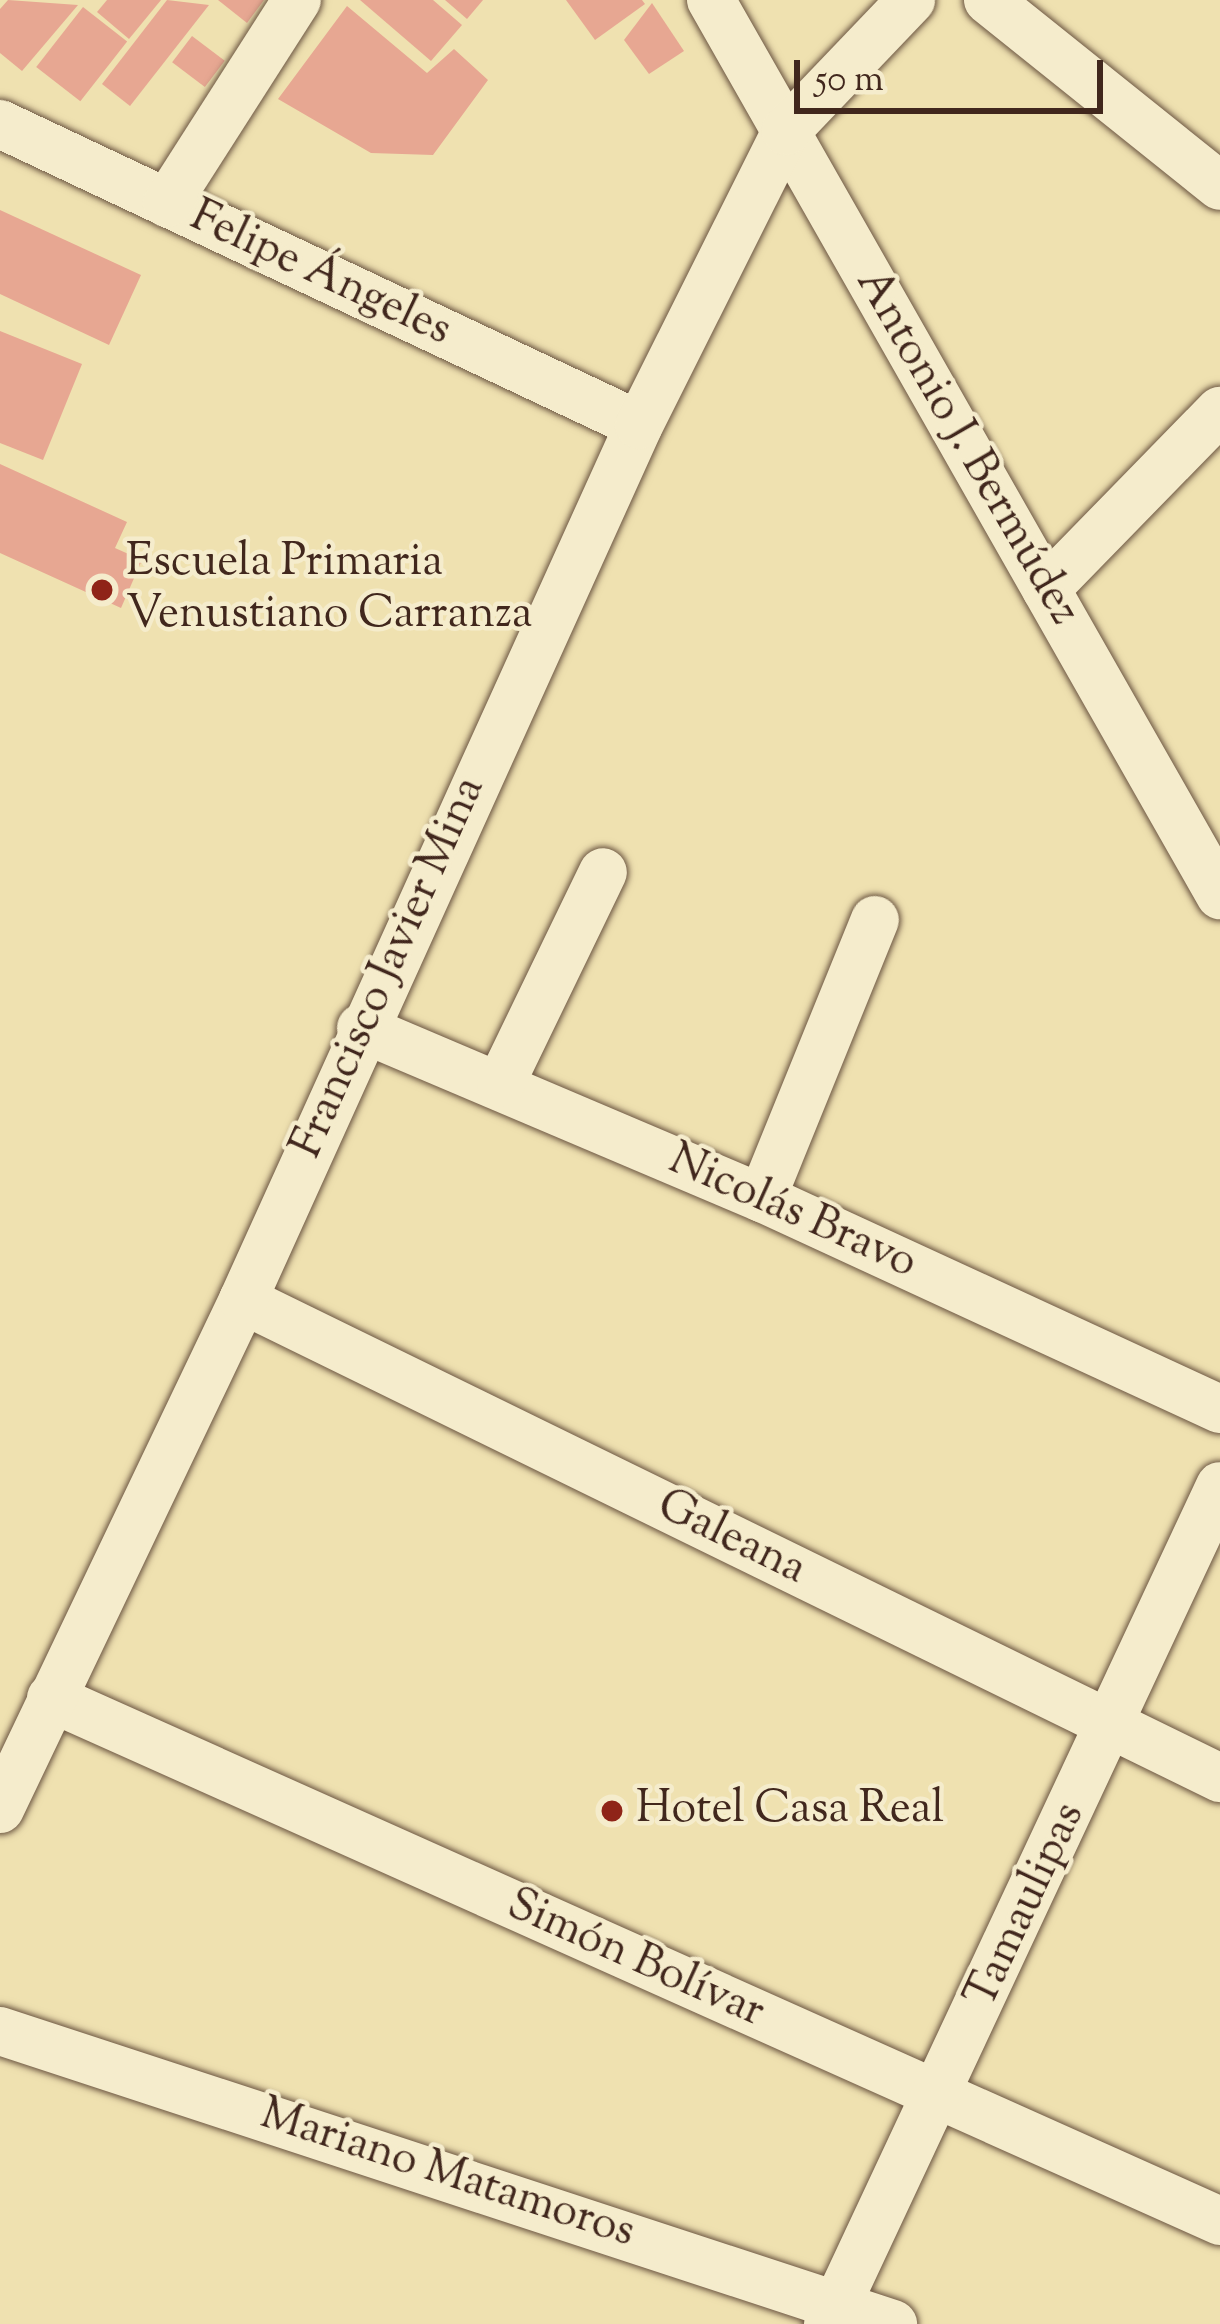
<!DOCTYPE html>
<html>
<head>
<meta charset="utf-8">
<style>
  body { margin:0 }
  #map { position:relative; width:1220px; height:2324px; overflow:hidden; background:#efe1b0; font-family:"Sorts Mill Goudy",serif }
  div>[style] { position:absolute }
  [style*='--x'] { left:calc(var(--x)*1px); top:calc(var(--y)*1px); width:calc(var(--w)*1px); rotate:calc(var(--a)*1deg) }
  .building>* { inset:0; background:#e7a792; transform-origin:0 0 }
  .roads { filter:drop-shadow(0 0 3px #6c5642) drop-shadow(0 0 3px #6c5642) }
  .minor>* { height:48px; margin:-24px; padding:0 24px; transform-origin:24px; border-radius:24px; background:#f5eccc }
  .dots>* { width:33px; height:33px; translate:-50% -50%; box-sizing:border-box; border:6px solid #f5eccc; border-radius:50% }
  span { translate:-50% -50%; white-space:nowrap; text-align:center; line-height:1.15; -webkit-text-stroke:9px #f5eccc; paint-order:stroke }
  .street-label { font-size:45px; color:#41271d }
  .poi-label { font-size:45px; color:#41271d }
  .left { translate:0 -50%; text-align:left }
  .scale { position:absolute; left:794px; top:60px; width:309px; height:54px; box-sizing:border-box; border:6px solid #41271d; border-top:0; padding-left:15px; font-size:36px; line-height:42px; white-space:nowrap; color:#41271d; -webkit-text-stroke:9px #f5eccc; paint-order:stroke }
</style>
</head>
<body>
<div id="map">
  <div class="building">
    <i style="clip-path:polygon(8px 0,78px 5px,22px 71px,0 53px,0 9px)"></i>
    <i style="clip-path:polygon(107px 0,161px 0,129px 39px,97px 12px)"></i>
    <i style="clip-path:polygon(167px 0,209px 5px,130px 106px,102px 84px)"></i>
    <i style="clip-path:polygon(218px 0,264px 0,247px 23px)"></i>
    <i style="clip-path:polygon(360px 0,433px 0,462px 25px,431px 61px)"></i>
    <i style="clip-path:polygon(445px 0,483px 0,467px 19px)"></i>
    <i style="clip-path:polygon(566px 0,642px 0,645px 4px,595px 40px)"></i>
    <i style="clip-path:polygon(652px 3px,684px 51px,649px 74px,624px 40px)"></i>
    <i style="clip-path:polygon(347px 6px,427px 73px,454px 49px,488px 80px,433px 155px,371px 153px,278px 99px)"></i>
    <i style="left:83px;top:7px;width:56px;height:76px;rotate:38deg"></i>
    <i style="left:192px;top:36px;width:41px;height:33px;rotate:37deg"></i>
    <i style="clip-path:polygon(0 210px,141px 275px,109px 345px,0 294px)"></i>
    <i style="clip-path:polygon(0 331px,82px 364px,43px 460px,0 443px)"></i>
    <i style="clip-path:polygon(0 464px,127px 522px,115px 548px,142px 560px,121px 608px,0 553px)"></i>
  </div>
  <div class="roads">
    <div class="minor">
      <i style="--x:711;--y:0;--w:1030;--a:60.37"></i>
      <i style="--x:988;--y:0;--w:297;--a:38.7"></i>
      <i style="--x:0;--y:124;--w:706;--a:25.22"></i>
      <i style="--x:167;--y:203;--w:241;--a:-57.4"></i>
      <i style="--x:1046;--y:589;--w:249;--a:-45.7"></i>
      <i style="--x:361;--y:1028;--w:436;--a:23"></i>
      <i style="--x:762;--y:1198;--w:504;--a:24.74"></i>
      <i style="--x:501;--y:1083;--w:234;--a:-64.2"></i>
      <i style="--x:762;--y:1198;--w:300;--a:-67.9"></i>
      <i style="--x:243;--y:1300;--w:1088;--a:26.07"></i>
      <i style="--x:51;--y:1698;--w:1281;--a:24.1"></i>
      <i style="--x:0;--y:1809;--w:564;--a:-64.48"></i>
      <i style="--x:243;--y:1300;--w:960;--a:-65.65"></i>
      <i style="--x:639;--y:425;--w:329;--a:-63.4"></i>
      <i style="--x:786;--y:131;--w:181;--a:-46.3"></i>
      <i style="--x:0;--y:2031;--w:940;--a:18.17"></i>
      <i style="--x:828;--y:2324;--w:925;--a:-64.93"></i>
    </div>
  </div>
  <div class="dots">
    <i style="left:102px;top:590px;background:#8f2418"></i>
    <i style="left:612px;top:1811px;background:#8f2418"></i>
  </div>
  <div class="street-label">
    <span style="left:320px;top:275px;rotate:25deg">Felipe Ángeles</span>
    <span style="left:966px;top:448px;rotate:60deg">Antonio J. Bermúdez</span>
    <span style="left:390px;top:968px;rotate:-66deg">Francisco Javier Mina</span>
    <span style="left:792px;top:1213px;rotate:24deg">Nicolás Bravo</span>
    <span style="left:731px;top:1539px;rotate:26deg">Galeana</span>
    <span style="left:1027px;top:1906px;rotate:-65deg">Tamaulipas</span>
    <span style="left:635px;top:1960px;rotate:24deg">Simón Bolívar</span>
    <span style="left:447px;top:2175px;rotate:18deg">Mariano Matamoros</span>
  </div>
  <div class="poi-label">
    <span class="left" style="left:126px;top:590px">Escuela Primaria<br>Venustiano Carranza</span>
    <span class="left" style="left:636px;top:1811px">Hotel Casa Real</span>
  </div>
  <div class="scale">50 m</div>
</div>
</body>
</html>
